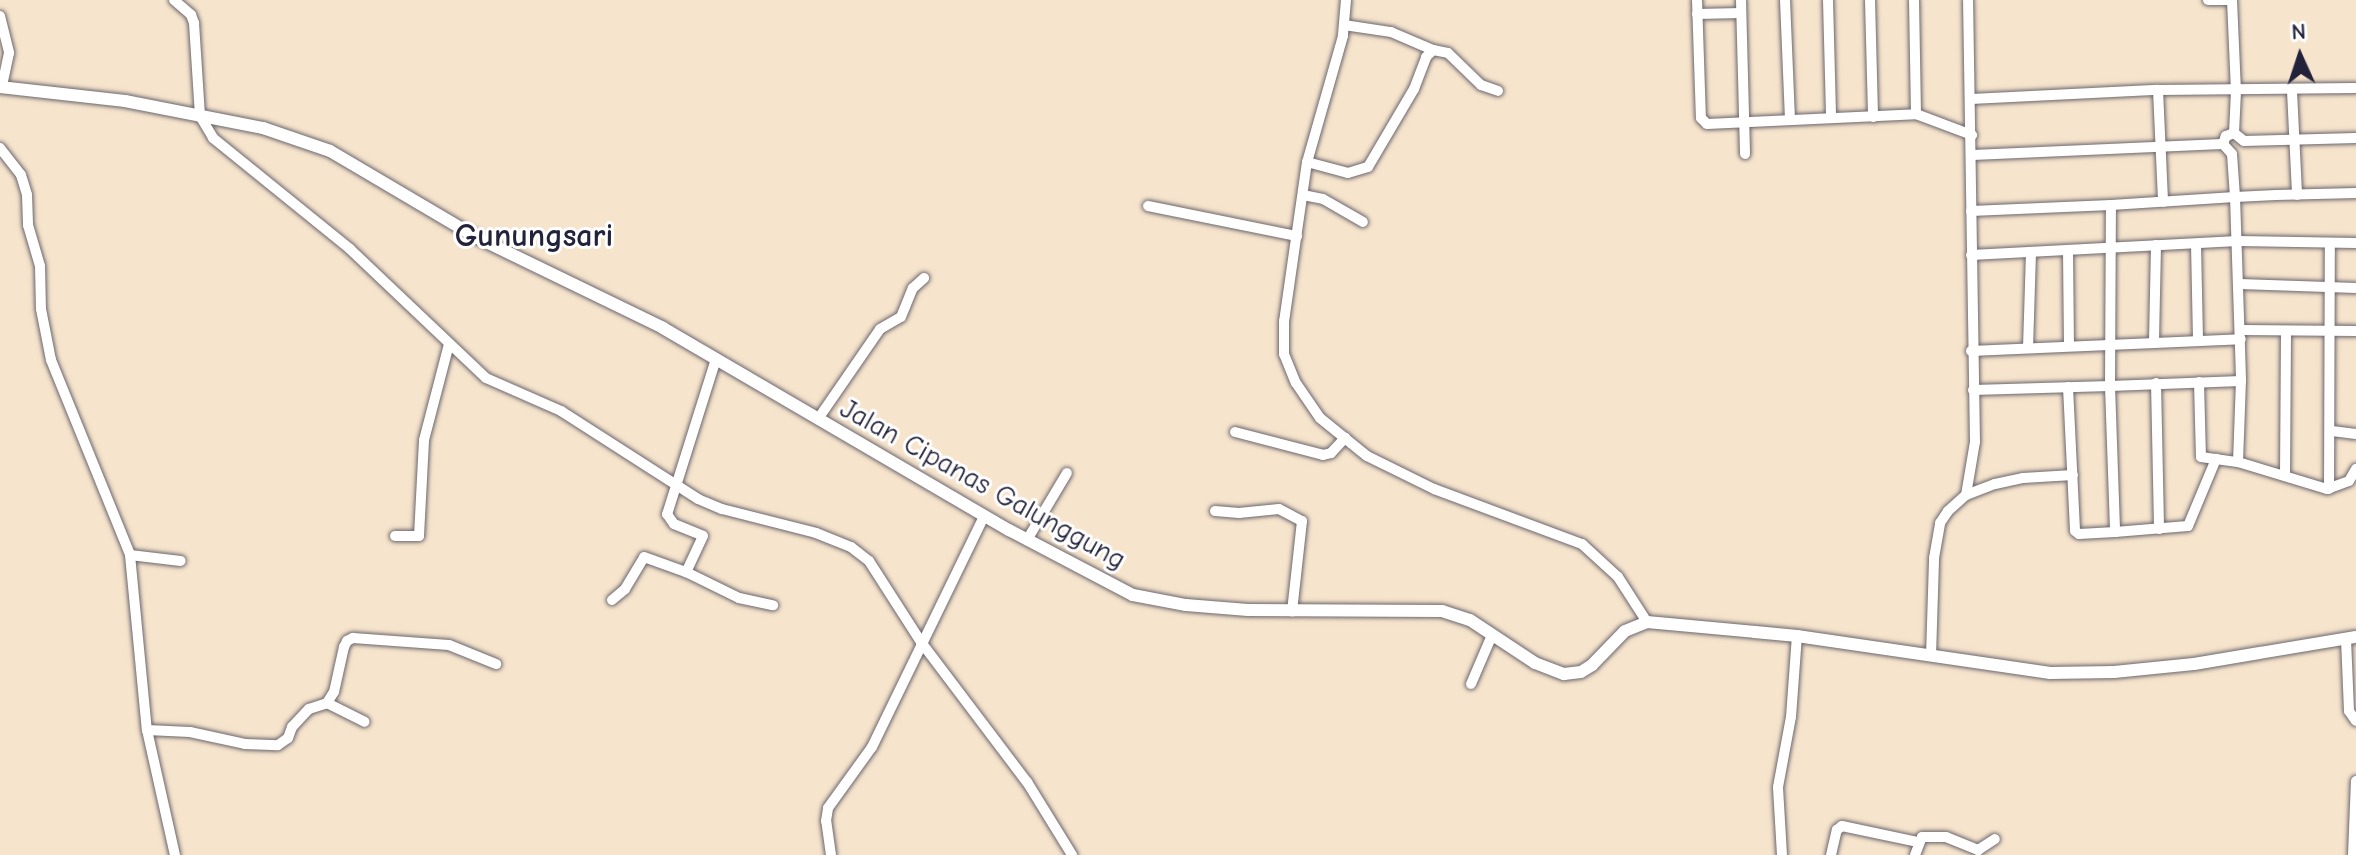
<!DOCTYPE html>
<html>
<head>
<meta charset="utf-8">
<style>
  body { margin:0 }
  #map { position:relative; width:2356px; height:855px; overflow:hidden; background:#f6e4cc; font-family:"Comic Neue",sans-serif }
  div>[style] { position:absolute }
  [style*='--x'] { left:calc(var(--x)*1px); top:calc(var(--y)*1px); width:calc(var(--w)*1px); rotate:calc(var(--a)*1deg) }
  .roads { filter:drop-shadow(0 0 2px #6c666e) drop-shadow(0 0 2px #6c666e) }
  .minor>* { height:10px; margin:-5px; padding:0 5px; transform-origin:5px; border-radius:5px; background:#fff }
  .tertiary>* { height:12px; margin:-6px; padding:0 6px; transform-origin:6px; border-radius:6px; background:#fff }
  span { translate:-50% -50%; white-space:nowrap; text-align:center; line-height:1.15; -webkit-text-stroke:6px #fff; paint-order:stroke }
  .street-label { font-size:28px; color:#22223b }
  .quarter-label { font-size:32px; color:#22223b; font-weight:700 }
  .north { position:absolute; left:2260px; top:16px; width:80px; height:80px; -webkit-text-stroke:6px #fff; paint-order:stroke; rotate:357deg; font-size:22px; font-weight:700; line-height:32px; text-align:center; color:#22223b }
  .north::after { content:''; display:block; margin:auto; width:28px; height:36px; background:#22223b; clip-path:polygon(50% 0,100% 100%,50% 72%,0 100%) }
</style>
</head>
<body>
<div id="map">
  <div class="roads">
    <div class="minor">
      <i style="--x:174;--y:0;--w:23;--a:41"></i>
      <i style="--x:191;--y:15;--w:9;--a:69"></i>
      <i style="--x:194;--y:23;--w:93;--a:86.3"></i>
      <i style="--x:200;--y:116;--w:26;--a:59"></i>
      <i style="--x:213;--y:138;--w:176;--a:39"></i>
      <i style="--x:350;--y:249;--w:187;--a:43.5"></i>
      <i style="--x:486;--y:378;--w:82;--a:23.7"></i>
      <i style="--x:561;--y:411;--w:163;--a:32.7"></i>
      <i style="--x:698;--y:499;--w:26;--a:23"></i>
      <i style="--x:722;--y:509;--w:97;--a:14.3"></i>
      <i style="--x:816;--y:533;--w:38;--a:22"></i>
      <i style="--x:851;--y:547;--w:23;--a:38"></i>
      <i style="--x:869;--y:561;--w:96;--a:57.3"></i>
      <i style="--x:921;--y:642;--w:176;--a:52.9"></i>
      <i style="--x:1027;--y:782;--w:86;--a:58.3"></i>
      <i style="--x:1346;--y:0;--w:36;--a:95"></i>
      <i style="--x:1343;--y:36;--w:131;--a:105.9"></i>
      <i style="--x:1307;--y:162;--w:161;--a:98.2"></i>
      <i style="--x:1284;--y:321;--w:33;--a:90"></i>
      <i style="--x:1284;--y:354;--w:31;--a:68"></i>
      <i style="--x:1296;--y:383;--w:42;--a:55.6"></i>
      <i style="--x:1320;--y:418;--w:60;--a:39"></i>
      <i style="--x:1367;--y:456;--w:75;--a:26.2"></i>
      <i style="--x:1434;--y:489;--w:158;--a:20.4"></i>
      <i style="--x:1582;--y:544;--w:49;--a:42.5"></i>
      <i style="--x:1618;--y:577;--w:54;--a:57.2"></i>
      <i style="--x:1697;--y:0;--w:118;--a:88.1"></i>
      <i style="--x:1701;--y:118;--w:8;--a:45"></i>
      <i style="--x:1707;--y:124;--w:209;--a:-2.7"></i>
      <i style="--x:1916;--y:114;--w:114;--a:-91"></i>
      <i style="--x:1741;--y:0;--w:154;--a:88.5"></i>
      <i style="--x:1785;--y:0;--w:119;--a:87.6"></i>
      <i style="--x:1828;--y:0;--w:117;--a:88.5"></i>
      <i style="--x:1870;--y:0;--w:117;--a:88.5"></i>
      <i style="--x:2208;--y:0;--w:23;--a:0"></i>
      <i style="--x:2232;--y:0;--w:91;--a:87.5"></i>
      <i style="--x:2236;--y:91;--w:42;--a:92.7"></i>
      <i style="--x:1697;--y:14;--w:44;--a:-1.3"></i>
      <i style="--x:0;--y:16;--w:38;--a:76"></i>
      <i style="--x:9;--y:53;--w:35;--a:102"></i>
      <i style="--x:1344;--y:25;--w:48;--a:8.5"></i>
      <i style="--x:1391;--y:32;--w:46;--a:23.2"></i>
      <i style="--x:2158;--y:90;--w:112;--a:87.4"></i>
      <i style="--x:2292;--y:91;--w:104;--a:87.2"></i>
      <i style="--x:1971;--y:99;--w:187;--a:-2.8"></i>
      <i style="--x:2158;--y:90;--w:198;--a:-0.6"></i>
      <i style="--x:1916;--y:114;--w:60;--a:20.6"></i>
      <i style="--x:2356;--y:138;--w:112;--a:178.5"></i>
      <i style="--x:2244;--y:141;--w:13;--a:-141"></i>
      <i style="--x:2234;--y:133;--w:9;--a:159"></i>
      <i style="--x:2226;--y:136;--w:9;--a:111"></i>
      <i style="--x:2223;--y:144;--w:13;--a:48"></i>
      <i style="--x:2232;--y:154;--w:43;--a:86"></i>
      <i style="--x:2235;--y:197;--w:184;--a:88.1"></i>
      <i style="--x:2241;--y:381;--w:131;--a:177.8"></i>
      <i style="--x:2110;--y:386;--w:181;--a:-89.7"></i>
      <i style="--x:2111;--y:205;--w:124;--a:-3.7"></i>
      <i style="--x:2235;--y:197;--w:41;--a:-2.8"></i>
      <i style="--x:2276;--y:195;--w:80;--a:-1.4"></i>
      <i style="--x:0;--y:148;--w:34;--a:52"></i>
      <i style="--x:21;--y:175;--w:21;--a:73"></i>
      <i style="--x:27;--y:195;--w:30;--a:88"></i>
      <i style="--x:28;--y:225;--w:43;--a:73.7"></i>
      <i style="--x:40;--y:266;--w:43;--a:88.7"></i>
      <i style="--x:41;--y:309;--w:52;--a:78.9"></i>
      <i style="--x:51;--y:360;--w:210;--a:67.9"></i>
      <i style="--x:130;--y:555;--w:176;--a:84.5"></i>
      <i style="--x:147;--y:730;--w:128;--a:77.4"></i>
      <i style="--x:1972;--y:155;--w:251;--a:-2.5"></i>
      <i style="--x:1307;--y:162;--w:42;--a:15"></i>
      <i style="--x:1348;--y:173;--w:21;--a:-17"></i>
      <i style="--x:1368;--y:167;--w:91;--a:-59.5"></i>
      <i style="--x:1414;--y:89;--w:34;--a:-69"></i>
      <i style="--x:1426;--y:57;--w:10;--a:-45"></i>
      <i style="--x:1433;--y:50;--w:15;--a:11"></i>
      <i style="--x:1448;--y:53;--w:46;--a:44.1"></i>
      <i style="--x:1481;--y:85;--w:18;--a:19"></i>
      <i style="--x:1303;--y:195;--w:20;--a:11"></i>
      <i style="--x:1323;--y:199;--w:46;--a:29.9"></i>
      <i style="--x:1148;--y:206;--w:152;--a:11.4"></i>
      <i style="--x:1971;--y:211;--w:140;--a:-2.5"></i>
      <i style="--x:2196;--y:244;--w:96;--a:88.8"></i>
      <i style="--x:2068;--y:251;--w:93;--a:89.4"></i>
      <i style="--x:1971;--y:255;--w:267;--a:-3"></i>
      <i style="--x:2238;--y:241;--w:118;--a:1"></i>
      <i style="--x:2240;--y:284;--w:116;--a:2"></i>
      <i style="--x:2241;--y:330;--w:115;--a:0.5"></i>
      <i style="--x:2154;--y:341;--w:96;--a:-88.8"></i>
      <i style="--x:2028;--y:348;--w:95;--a:-88.2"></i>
      <i style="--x:1971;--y:351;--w:270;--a:-2.5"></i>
      <i style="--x:716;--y:359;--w:163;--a:107.5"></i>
      <i style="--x:667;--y:514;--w:12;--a:55"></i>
      <i style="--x:674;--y:524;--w:31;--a:22"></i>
      <i style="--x:703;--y:536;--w:40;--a:115"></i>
      <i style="--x:686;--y:572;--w:59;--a:26.1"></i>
      <i style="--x:739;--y:598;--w:35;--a:12"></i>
      <i style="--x:2199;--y:382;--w:75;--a:88.5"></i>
      <i style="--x:2201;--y:457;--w:37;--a:8"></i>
      <i style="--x:2238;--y:462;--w:81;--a:-87.9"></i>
      <i style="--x:2156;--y:383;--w:146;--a:88.8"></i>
      <i style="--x:2068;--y:387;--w:144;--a:87.2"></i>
      <i style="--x:2075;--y:531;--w:5;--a:37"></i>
      <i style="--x:2079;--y:534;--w:36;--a:-3"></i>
      <i style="--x:1973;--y:390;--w:137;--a:-1.7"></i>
      <i style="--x:2110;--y:386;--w:146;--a:88"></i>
      <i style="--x:2115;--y:532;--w:73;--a:-4.7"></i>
      <i style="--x:2188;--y:526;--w:73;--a:-67.3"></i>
      <i style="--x:818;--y:419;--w:109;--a:-55.4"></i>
      <i style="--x:880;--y:329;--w:24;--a:-30"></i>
      <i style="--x:901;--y:317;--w:31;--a:-68"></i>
      <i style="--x:913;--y:288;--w:15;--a:-42"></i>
      <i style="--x:2332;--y:431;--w:24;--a:7"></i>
      <i style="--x:1235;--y:432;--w:91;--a:14.6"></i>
      <i style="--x:1323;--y:455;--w:8;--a:-14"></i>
      <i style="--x:1331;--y:453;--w:21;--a:-47"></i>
      <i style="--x:2238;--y:462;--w:93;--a:16.9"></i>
      <i style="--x:2327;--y:489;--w:23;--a:-20"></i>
      <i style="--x:2349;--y:481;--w:14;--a:-60"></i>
      <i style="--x:2285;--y:476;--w:145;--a:-89.6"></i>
      <i style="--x:2329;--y:489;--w:246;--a:-89.8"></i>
      <i style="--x:1966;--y:495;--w:54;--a:-80.4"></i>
      <i style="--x:1975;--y:442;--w:442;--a:-90.9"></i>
      <i style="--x:1215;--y:511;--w:24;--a:5"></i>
      <i style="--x:1239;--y:513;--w:40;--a:-5.7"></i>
      <i style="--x:1279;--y:509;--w:26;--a:28"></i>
      <i style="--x:1302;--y:521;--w:91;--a:96.3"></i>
      <i style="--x:395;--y:536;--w:24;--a:0"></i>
      <i style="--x:419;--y:536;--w:96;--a:-87"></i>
      <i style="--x:424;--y:440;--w:99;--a:-75.4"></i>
      <i style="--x:1027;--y:540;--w:78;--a:-59.2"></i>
      <i style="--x:130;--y:555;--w:51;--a:6.7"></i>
      <i style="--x:612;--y:600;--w:17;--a:-40"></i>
      <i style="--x:625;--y:589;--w:37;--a:-59"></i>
      <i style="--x:644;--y:557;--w:45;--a:19.7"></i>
      <i style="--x:2346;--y:639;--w:72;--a:87.6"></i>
      <i style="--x:2349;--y:711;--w:12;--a:55"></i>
      <i style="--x:1931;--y:656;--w:98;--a:-88.2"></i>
      <i style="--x:1934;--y:558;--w:36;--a:-80"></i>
      <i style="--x:1940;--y:523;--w:14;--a:-56"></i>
      <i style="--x:1948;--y:511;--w:24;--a:-42"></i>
      <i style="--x:1966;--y:495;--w:31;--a:-21"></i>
      <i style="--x:1995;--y:484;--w:29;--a:-12"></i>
      <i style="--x:2023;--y:478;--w:50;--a:-3.4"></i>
      <i style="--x:1471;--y:684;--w:53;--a:-66.8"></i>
      <i style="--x:327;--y:703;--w:42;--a:26.6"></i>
      <i style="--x:147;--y:730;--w:43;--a:2.7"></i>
      <i style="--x:190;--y:732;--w:56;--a:12.3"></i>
      <i style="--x:245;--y:744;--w:33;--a:2"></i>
      <i style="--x:278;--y:745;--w:12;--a:-35"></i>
      <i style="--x:288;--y:738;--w:12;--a:-70"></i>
      <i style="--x:292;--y:727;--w:25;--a:-47"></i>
      <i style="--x:309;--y:709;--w:19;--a:-18"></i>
      <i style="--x:327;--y:703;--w:13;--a:-58"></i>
      <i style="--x:334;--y:692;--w:46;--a:-77.5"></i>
      <i style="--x:344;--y:647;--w:7;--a:-63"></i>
      <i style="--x:347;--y:641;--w:7;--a:-27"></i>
      <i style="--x:353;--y:638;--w:96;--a:4.2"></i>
      <i style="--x:449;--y:645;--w:51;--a:22"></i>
      <i style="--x:831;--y:855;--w:34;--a:-98"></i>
      <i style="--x:826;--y:821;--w:13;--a:-81"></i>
      <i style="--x:828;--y:808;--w:75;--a:-54.2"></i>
      <i style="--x:872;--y:747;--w:257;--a:-64.1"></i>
      <i style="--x:1782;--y:855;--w:68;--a:-93.4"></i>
      <i style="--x:1778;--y:787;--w:71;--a:-79.5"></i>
      <i style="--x:1791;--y:717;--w:81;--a:-85.8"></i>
      <i style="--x:1831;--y:855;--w:26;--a:-77"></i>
      <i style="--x:1837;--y:830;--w:6;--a:-39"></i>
      <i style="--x:1842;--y:826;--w:78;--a:11.9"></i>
      <i style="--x:1915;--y:855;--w:19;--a:-69"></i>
      <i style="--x:1922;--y:837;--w:24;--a:0"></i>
      <i style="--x:1946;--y:837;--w:35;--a:22"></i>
      <i style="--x:1978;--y:850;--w:20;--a:-33"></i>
      <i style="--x:2353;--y:855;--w:74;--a:-87.7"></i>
    </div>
    <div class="tertiary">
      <i style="--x:0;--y:87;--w:126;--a:6.4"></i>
      <i style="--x:125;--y:101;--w:141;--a:11.1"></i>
      <i style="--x:263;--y:128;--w:71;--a:18.9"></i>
      <i style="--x:330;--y:151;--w:169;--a:30.5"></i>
      <i style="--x:476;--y:237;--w:208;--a:25.9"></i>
      <i style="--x:663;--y:328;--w:401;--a:30.3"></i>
      <i style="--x:1009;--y:530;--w:140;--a:27.7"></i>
      <i style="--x:1133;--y:595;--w:54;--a:10.7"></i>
      <i style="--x:1186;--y:605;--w:62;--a:4.6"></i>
      <i style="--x:1248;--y:610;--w:194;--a:0.3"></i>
      <i style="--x:1442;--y:611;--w:29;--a:18"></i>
      <i style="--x:1470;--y:620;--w:78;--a:33.5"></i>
      <i style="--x:1535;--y:663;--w:31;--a:21"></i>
      <i style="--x:1564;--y:674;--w:17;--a:-7"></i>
      <i style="--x:1581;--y:672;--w:13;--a:-32"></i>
      <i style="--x:1592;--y:665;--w:47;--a:-45.9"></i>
      <i style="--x:1625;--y:631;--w:24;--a:-22"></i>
      <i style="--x:1647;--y:622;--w:151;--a:5.3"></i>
      <i style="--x:1797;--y:636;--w:256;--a:8.3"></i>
      <i style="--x:2050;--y:673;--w:64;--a:-0.9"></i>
      <i style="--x:2114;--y:672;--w:80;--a:-5.7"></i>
      <i style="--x:2194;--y:664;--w:164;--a:-9.5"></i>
    </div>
  </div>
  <div class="street-label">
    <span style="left:983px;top:484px;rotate:29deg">Jalan Cipanas Galunggung</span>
  </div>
  <div class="quarter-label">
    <span style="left:534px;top:236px">Gunungsari</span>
  </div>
  <div class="north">N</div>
</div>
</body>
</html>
